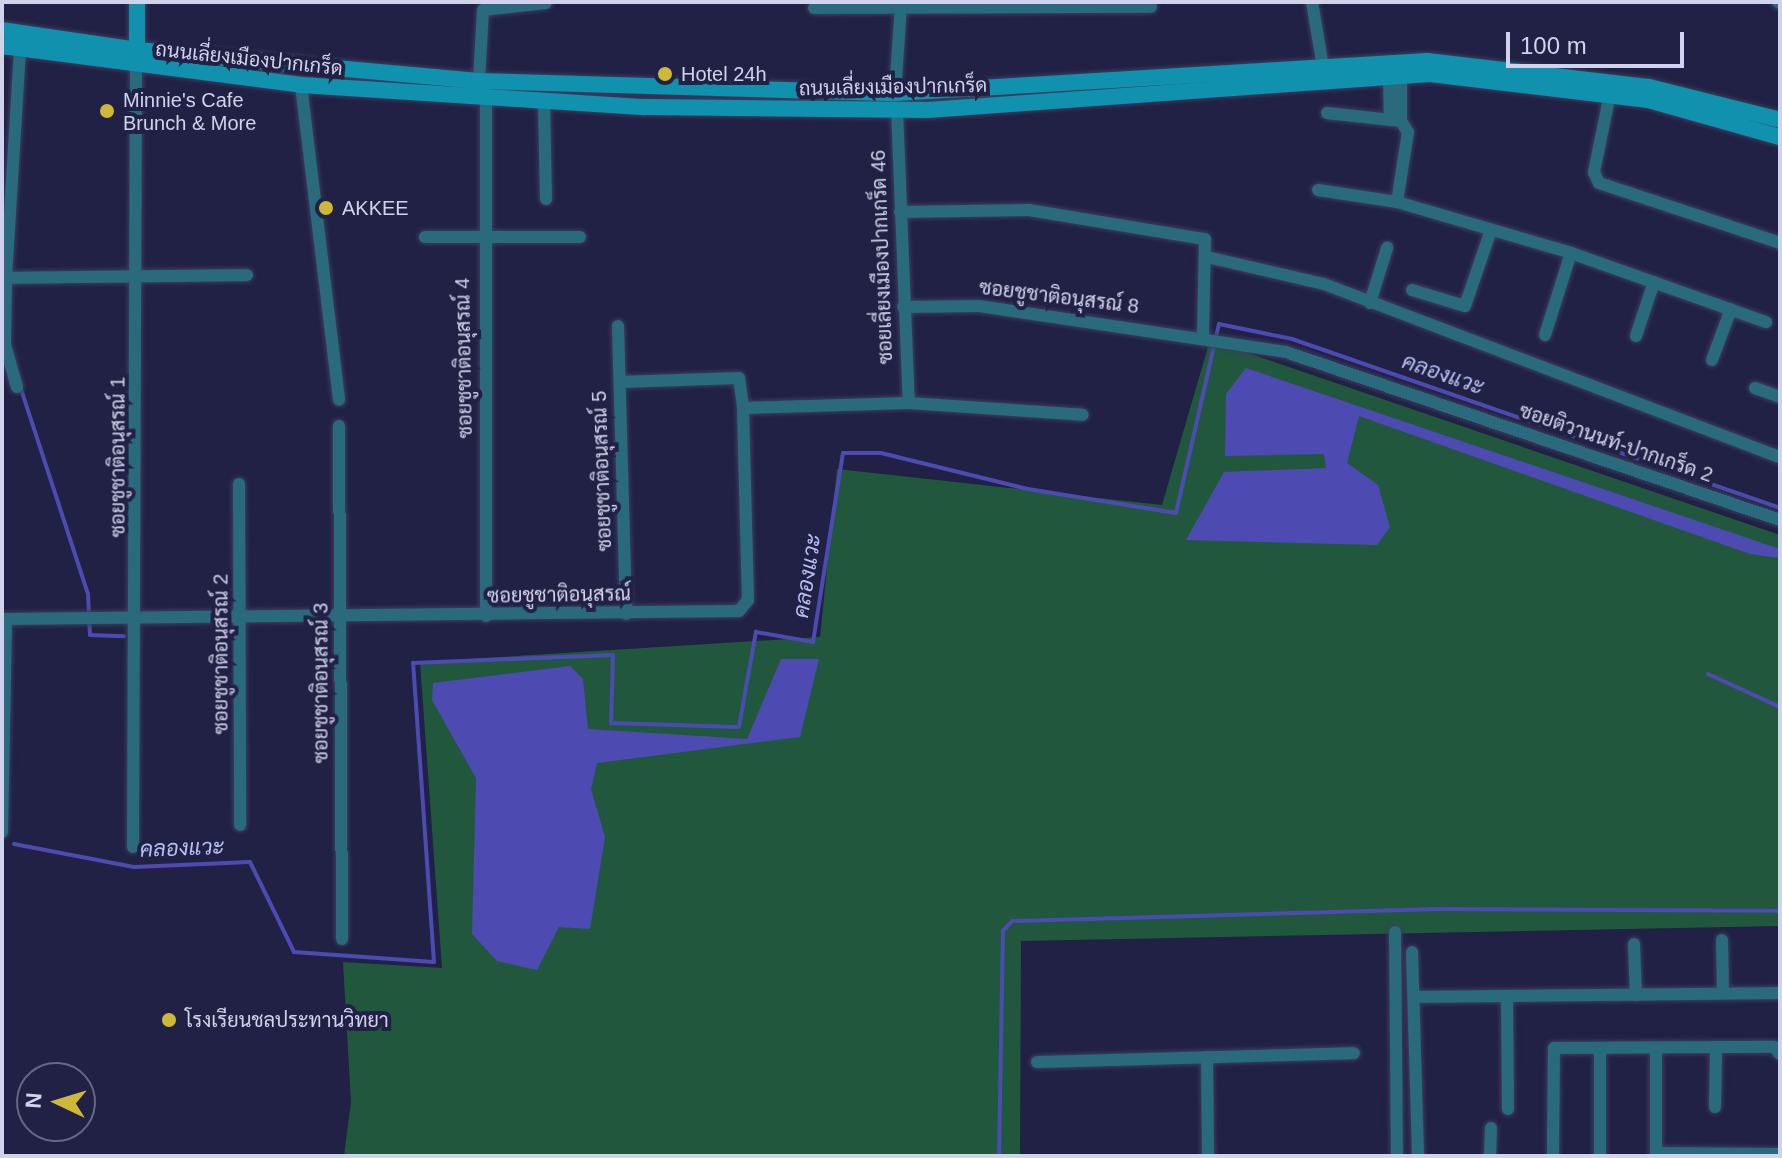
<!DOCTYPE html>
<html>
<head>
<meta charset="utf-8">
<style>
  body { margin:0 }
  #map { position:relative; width:1782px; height:1158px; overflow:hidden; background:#202144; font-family:Helvetica,Sarabun,sans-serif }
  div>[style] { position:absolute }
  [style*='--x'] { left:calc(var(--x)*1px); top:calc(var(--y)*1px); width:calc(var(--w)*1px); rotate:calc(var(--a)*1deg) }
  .green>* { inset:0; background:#21583d }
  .water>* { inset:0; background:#4d4bb1 }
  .stream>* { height:4px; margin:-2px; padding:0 2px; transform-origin:2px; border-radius:2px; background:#4d4bb1 }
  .roads { filter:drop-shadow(0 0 2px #3c3d5f) drop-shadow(0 0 2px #3c3d5f) }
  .street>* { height:12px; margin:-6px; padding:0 6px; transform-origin:6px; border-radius:6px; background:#296a7d }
  .secondary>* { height:16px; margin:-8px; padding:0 8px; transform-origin:8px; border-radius:8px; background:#1091ae }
  .dots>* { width:22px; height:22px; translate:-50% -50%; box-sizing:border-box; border:4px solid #202144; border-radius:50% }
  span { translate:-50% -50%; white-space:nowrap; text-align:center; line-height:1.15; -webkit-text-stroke:8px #202144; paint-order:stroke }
  .street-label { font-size:20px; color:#d0d3eb }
  .poi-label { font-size:20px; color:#d0d3eb }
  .left { translate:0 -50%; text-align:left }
  .water-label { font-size:22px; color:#b8bef3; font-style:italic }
  .frame { position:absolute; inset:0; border:4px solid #d0d3eb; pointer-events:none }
  .north { position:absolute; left:16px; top:1062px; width:80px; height:80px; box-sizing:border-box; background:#202144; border:2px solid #666887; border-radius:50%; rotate:274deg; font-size:22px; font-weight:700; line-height:32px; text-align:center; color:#d0d3eb }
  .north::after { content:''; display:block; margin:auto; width:28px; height:36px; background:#ceb838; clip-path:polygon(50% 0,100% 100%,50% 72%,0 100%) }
  .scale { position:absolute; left:1506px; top:32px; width:178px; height:36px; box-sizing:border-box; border:4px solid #d0d3eb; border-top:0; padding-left:10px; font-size:24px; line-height:28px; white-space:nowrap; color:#d0d3eb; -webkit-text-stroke:6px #202144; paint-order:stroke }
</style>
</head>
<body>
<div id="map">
  <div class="green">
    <i style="clip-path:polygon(1210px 340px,1780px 535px,1780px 926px,1021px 941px,1020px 1156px,344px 1156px,351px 1102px,343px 962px,442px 968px,420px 662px,820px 637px,837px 469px,1162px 505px)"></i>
  </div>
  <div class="water">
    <i style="clip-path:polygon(1246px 368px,1780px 549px,1780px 558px,1750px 554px,1359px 416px,1347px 463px,1378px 485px,1390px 527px,1377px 545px,1186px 540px,1224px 472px,1326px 468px,1324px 454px,1225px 456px,1226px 394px)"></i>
    <i style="clip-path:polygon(781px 659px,819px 659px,800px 737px,597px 763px,591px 789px,605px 837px,590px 929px,559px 927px,537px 970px,497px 961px,472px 934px,476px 778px,432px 700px,433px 683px,570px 666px,583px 679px,588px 729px,747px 739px)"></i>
  </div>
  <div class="stream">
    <i style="--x:21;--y:389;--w:216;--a:71.9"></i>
    <i style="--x:88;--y:594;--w:41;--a:87.2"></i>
    <i style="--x:90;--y:635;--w:34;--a:2"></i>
    <i style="--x:1708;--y:674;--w:79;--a:24.6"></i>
    <i style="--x:14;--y:844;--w:122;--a:10.9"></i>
    <i style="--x:134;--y:867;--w:116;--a:-2.5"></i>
    <i style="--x:250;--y:862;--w:100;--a:63.9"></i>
    <i style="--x:294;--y:952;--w:140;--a:4.1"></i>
    <i style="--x:434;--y:962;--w:300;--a:-94"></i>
    <i style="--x:413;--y:663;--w:200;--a:-2.3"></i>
    <i style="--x:613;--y:655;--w:68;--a:91.7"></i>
    <i style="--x:611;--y:723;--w:128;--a:1.8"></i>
    <i style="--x:739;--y:727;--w:97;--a:-79.9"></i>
    <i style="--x:756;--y:632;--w:58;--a:10"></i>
    <i style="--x:813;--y:642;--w:191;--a:-81"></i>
    <i style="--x:843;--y:453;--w:38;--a:0"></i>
    <i style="--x:881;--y:453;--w:151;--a:13.8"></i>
    <i style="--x:1028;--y:489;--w:150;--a:9.2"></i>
    <i style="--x:1176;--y:513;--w:194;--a:-77.2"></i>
    <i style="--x:1219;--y:324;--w:75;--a:11.6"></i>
    <i style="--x:1292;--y:339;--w:516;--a:19.1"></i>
    <i style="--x:999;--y:1156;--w:225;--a:-89"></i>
    <i style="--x:1003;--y:931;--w:13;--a:-48"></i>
    <i style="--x:1012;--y:921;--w:426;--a:-1.6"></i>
    <i style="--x:1438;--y:909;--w:342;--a:0.3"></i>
  </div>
  <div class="roads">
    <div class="street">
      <i style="--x:1312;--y:2;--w:66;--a:80.4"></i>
      <i style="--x:1778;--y:2;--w:2;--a:27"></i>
      <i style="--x:814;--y:8;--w:337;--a:-0.2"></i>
      <i style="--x:1401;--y:75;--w:46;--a:90"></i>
      <i style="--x:1389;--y:77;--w:43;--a:88.7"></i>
      <i style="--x:479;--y:81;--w:71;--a:-86.8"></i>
      <i style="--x:483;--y:10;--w:63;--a:-6.3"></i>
      <i style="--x:301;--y:85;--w:317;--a:83.1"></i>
      <i style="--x:895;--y:93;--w:89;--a:-86.1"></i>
      <i style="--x:1610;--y:94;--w:80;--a:101.6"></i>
      <i style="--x:1594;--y:172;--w:12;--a:66"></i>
      <i style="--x:1599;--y:183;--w:191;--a:18.3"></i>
      <i style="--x:486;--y:101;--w:515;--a:90"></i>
      <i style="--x:544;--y:102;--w:97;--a:88.8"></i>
      <i style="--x:897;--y:109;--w:294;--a:87.7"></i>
      <i style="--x:1327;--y:113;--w:74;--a:6.2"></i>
      <i style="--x:1401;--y:121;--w:13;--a:58"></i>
      <i style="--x:1408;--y:132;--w:71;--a:98.9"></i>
      <i style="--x:1318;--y:190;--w:80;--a:8.6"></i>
      <i style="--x:1397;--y:202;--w:181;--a:16.3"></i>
      <i style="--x:1571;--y:253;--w:207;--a:19.5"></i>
      <i style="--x:900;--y:212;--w:129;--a:-0.9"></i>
      <i style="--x:1029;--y:210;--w:178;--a:9.4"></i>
      <i style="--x:1205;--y:239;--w:97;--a:91.2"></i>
      <i style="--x:425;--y:237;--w:155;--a:0"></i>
      <i style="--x:1207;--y:257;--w:120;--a:13"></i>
      <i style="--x:1324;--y:284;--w:488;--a:20.8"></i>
      <i style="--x:2;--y:278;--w:245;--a:-0.7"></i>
      <i style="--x:1412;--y:290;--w:55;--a:16.8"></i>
      <i style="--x:1465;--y:306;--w:80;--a:-71.1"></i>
      <i style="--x:1370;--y:303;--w:58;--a:-72.8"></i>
      <i style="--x:903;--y:307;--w:76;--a:-0.8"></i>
      <i style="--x:979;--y:306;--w:310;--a:8.5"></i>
      <i style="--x:1286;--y:352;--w:522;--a:18.78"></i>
      <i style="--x:618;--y:326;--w:288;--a:88.4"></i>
      <i style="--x:1545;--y:335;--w:86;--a:-72.4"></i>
      <i style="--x:1636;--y:336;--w:57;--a:-71.6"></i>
      <i style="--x:1712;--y:360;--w:54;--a:-69.6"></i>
      <i style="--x:620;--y:382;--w:119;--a:-1.9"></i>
      <i style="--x:739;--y:378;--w:30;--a:82"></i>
      <i style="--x:17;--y:387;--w:44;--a:-105.9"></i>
      <i style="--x:5;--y:345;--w:67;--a:-89.1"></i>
      <i style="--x:6;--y:278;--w:230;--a:-86.5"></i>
      <i style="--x:1755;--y:388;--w:27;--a:20"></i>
      <i style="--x:339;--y:426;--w:513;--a:89.66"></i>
      <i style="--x:239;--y:484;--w:341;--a:89.8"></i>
      <i style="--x:2;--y:619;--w:737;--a:-0.62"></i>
      <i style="--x:739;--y:611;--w:14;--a:-51"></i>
      <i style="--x:748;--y:600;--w:192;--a:-91.5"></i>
      <i style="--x:743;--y:408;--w:166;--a:-1.7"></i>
      <i style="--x:909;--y:403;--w:174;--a:3.9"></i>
      <i style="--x:2;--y:832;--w:213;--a:-88.9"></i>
      <i style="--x:133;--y:847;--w:780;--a:-89.78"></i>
      <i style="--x:1395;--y:932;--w:224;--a:89.5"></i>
      <i style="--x:1722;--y:940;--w:52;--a:88.9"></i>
      <i style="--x:1634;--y:944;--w:51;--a:87.8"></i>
      <i style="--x:1412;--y:952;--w:204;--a:88.3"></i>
      <i style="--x:1507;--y:996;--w:113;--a:89.5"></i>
      <i style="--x:1414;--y:997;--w:366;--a:-0.6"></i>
      <i style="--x:1207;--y:1057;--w:99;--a:89.4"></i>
      <i style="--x:1037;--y:1062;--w:317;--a:-1.6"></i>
      <i style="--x:1715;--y:1107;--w:60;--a:-89"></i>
      <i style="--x:1656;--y:1153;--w:124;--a:0.5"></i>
      <i style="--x:1490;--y:1156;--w:28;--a:-88"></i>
      <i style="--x:1553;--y:1156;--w:108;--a:-89.5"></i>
      <i style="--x:1554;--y:1048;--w:220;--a:-0.3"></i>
      <i style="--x:1774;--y:1047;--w:9;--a:49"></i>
      <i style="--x:1600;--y:1156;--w:108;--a:-90"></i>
      <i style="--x:1656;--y:1156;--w:108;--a:-90"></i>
    </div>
    <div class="secondary">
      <i style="--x:137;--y:2;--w:48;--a:90"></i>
      <i style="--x:2;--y:30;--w:136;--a:8.4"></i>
      <i style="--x:137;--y:50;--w:343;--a:5.2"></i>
      <i style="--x:479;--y:81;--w:416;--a:1.7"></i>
      <i style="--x:895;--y:93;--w:533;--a:-3.44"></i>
      <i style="--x:1427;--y:61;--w:224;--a:6.7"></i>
      <i style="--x:1649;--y:87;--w:135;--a:14.1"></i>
      <i style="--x:2;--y:46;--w:302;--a:7.4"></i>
      <i style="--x:301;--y:85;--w:345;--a:3.7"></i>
      <i style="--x:645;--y:107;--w:283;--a:0.6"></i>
      <i style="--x:928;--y:110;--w:503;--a:-4.1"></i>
      <i style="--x:1430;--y:74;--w:220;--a:6.8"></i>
      <i style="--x:1648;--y:100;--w:137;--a:15.7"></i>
    </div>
  </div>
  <div class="dots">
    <i style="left:665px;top:74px;background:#ceb838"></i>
    <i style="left:107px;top:111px;background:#ceb838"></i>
    <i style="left:326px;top:208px;background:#ceb838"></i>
    <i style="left:169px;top:1020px;background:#ceb838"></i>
  </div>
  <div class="street-label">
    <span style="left:249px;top:59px;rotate:6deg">ถนนเลี่ยงเมืองปากเกร็ด</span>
    <span style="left:893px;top:87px;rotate:-1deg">ถนนเลี่ยงเมืองปากเกร็ด</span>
    <span style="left:882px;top:257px;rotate:-92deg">ซอยเลี่ยงเมืองปากเกร็ด 46</span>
    <span style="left:1059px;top:297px;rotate:7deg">ซอยชูชาติอนุสรณ์ 8</span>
    <span style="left:464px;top:358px;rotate:-91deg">ซอยชูชาติอนุสรณ์ 4</span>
    <span style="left:1616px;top:443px;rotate:19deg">ซอยติวานนท์-ปากเกร็ด 2</span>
    <span style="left:118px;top:457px;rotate:-90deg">ซอยชูชาติอนุสรณ์ 1</span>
    <span style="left:602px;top:471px;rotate:-92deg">ซอยชูชาติอนุสรณ์ 5</span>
    <span style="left:559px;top:595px;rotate:-1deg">ซอยชูชาติอนุสรณ์</span>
    <span style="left:221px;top:654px;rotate:-90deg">ซอยชูชาติอนุสรณ์ 2</span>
    <span style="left:321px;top:683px;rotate:-90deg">ซอยชูชาติอนุสรณ์ 3</span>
  </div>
  <div class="poi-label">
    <span class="left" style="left:681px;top:74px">Hotel 24h</span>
    <span class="left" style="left:123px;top:112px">Minnie's Cafe<br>Brunch &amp; More</span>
    <span class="left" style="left:342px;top:208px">AKKEE</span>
    <span class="left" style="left:185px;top:1020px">โรงเรียนชลประทานวิทยา</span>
  </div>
  <div class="water-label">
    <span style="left:1443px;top:374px;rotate:19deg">คลองแวะ</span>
    <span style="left:807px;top:576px;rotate:-81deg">คลองแวะ</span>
    <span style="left:182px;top:848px;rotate:-2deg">คลองแวะ</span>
  </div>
  <div class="frame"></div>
  <div class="north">N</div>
  <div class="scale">100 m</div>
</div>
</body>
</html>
